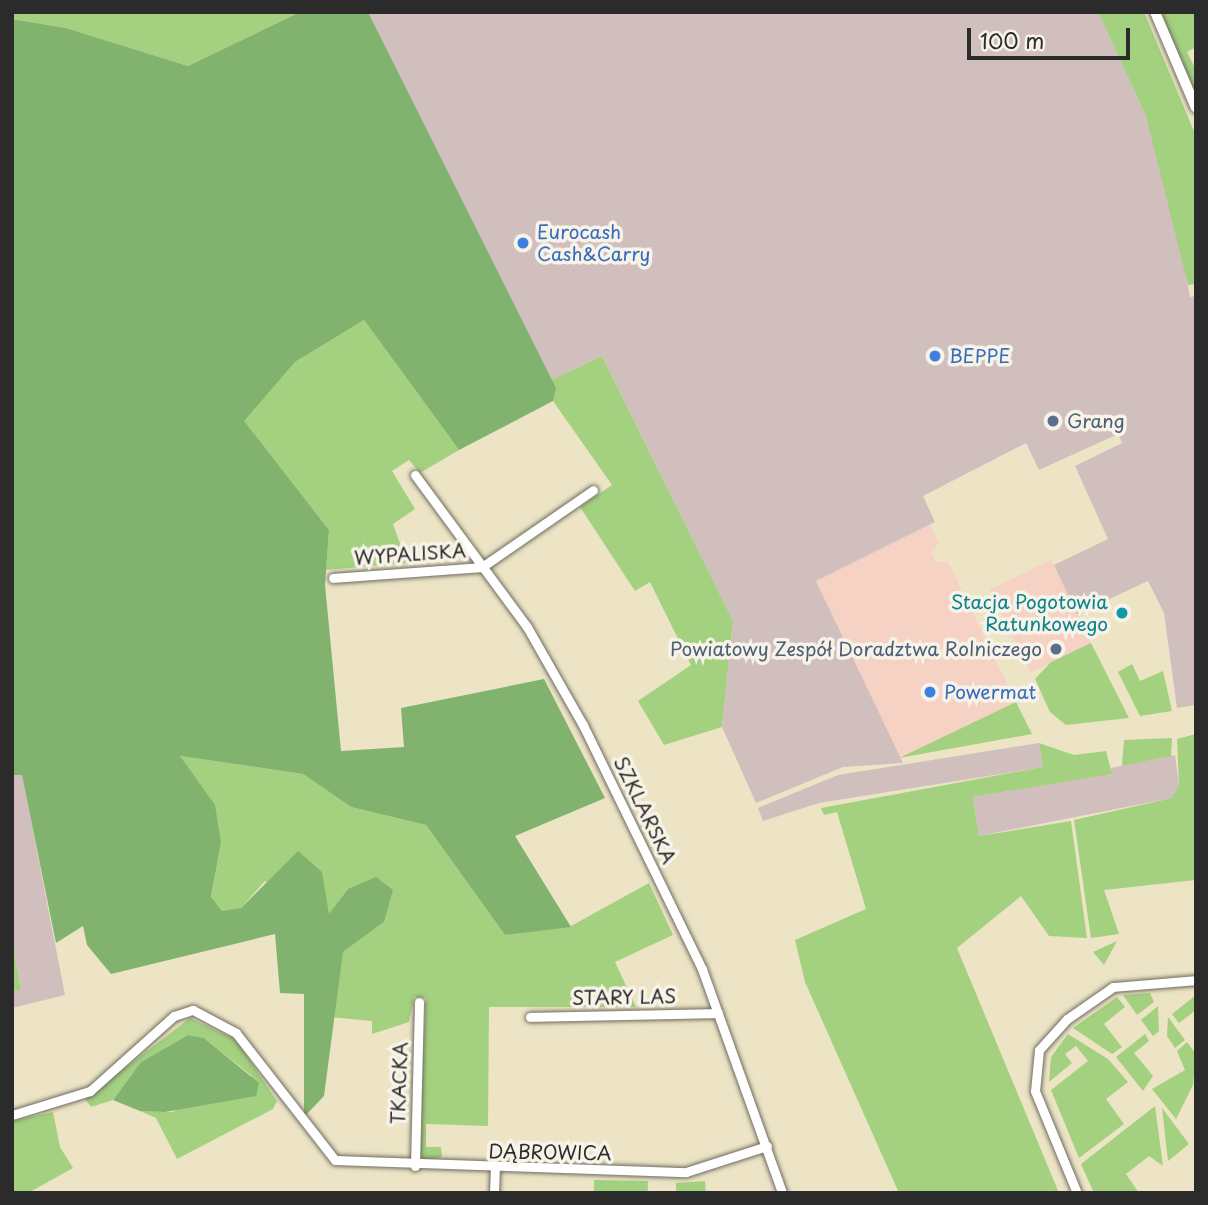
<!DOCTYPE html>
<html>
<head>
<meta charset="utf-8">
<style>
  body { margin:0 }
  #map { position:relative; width:1208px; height:1205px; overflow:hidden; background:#ece4c5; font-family:"Playpen Sans",sans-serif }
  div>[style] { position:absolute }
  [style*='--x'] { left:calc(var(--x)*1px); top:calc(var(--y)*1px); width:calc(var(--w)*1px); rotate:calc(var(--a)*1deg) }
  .built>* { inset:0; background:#f6d2c4; transform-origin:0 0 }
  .industrial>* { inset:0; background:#d1bfbe }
  .green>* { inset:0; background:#a3d17f; transform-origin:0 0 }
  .forest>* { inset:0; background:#82b36e }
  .roads { filter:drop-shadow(0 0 2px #6f6c61) drop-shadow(0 0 2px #6f6c61) }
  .minor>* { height:9px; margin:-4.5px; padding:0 4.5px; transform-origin:4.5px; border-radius:4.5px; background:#fff }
  .tertiary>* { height:10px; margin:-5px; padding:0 5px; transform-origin:5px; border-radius:5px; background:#fff }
  .dots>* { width:19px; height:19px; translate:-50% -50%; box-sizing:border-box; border:4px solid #f7f3e8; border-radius:50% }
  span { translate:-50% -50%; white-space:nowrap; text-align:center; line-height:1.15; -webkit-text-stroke:7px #f7f3e8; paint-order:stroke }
  .shop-label { font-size:19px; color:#366cbe }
  .left { translate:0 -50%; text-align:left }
  .service-label { font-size:19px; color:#4e5e75 }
  .right { translate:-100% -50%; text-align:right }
  .street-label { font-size:19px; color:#2b2b2b }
  .culture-label { font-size:19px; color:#0d838f }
  .frame { position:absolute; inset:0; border:14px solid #2b2b2b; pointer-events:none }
  .scale { position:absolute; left:967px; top:28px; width:163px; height:32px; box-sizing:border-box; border:4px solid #2b2b2b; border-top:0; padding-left:9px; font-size:21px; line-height:24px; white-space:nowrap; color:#2b2b2b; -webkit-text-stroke:5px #f7f3e8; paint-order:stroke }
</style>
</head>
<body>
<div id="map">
  <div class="built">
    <i style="clip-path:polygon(930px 525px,939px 543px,931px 552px,936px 562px,948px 562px,1016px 702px,899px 758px,816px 580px)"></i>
    <i style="left:1051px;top:560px;width:92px;height:68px;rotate:64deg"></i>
  </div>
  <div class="industrial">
    <i style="clip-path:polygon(368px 12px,1098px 12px,1146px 116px,1167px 180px,1190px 297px,1196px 296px,1196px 705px,1177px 708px,1164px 613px,1148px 581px,1077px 614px,1054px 565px,1108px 539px,1075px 466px,1122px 443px,1118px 434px,1039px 470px,1026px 443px,923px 496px,935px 522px,816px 581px,903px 763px,843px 767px,756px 803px,722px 727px,733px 621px,602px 356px,551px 380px)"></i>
    <i style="clip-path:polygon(1039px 743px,1044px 767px,819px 803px,763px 821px,758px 808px,838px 775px)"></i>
    <i style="clip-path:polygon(1175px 755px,1179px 785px,1172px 798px,979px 836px,973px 797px,1111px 774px,1111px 768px)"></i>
    <i style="clip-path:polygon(22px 774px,65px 995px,12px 1008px,12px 991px,21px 988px,12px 940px,12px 775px)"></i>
  </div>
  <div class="green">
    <i style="clip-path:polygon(12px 12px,300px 12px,188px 66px,66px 28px,12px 19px)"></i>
    <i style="clip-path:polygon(1098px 12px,1144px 12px,1196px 136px,1196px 284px,1188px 285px,1146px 116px)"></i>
    <i style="clip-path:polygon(1160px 12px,1196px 12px,1196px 47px,1187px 52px,1196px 70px,1196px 96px)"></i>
    <i style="clip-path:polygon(364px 320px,459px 450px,420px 473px,409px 460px,392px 471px,415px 509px,393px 524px,407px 563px,326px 570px,329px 530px,243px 421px,295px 362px)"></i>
    <i style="clip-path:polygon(602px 356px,733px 621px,722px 727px,664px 745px,638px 701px,691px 665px,650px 582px,635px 591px,580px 507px,612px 485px,553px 401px,551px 380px)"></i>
    <i style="clip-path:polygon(1091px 643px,1129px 718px,1066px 725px,1050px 712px,1035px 679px,1051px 662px)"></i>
    <i style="clip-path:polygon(1132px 664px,1140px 681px,1163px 671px,1172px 711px,1140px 716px,1118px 672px)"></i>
    <i style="clip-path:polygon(1016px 702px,1032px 734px,899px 758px)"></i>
    <i style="clip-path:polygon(1196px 734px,1196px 880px,1104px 890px,1119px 934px,1091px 938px,1074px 820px,1172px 798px,1179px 785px,1177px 739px)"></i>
    <i style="clip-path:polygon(1172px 738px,1171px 756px,1122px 766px,1124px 740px)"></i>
    <i style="clip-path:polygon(1039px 743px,1074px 755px,1106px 751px,1112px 774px,973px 797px,979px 836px,1071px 821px,1087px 938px,1049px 936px,1021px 896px,957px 948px,1059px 1193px,899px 1193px,805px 982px,795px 940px,866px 909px,837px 812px,824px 815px,821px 808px,1043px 767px)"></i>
    <i style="clip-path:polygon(180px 756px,303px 774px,351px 807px,426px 825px,505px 935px,571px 926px,649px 883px,673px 935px,615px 962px,636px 1007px,489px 1007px,488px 1126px,426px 1124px,426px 1147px,441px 1147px,442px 1157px,424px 1161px,418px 1153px,426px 998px,414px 997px,409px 1022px,372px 1034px,372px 1021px,330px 1017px,343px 952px,384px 922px,348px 889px,329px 915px,265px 881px,240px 909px,222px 911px,211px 898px,221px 843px)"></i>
    <i style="clip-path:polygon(12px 940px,21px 989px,12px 991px)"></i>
    <i style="clip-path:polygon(1117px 941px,1104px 965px,1093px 952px)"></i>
    <i style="clip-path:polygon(1150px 993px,1154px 1002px,1137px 1015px,1123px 995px)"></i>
    <i style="clip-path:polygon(1196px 995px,1196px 1010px,1179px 1023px,1172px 1014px)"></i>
    <i style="clip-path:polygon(1117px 997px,1125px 1007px,1104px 1024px,1122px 1047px,1112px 1054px,1073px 1028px)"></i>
    <i style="clip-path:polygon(1158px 1006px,1159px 1031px,1153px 1036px,1141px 1020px)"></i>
    <i style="clip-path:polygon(1168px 1017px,1185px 1040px,1175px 1048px,1167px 1036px)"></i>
    <i style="clip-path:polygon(190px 1018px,236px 1040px,277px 1101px,273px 1109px,177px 1159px,156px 1118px,140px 1111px,172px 1112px,252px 1076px,204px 1038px,188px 1035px,141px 1062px,113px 1100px,91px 1107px,85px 1099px)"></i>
    <i style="clip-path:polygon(1068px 1034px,1108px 1059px,1128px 1082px,1106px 1099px,1124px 1124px,1079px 1158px,1051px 1090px,1088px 1061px,1076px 1046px,1065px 1054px,1072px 1063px,1049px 1082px,1051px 1057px)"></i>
    <i style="clip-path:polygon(1145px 1034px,1149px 1041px,1134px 1053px,1153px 1076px,1143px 1091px,1116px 1057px)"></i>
    <i style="clip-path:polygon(1187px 1042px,1196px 1054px,1193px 1085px,1176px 1119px,1152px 1089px,1185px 1070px,1177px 1051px)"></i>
    <i style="clip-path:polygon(1155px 1106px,1163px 1166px,1149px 1156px,1126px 1174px,1139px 1193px,1094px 1193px,1081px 1164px)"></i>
    <i style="clip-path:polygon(1162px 1108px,1189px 1144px,1168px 1161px)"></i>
    <i style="clip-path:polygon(53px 1112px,60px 1147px,73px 1168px,28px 1193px,12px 1193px,12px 1121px)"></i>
    <i style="left:594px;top:1180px;width:54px;height:13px;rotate:1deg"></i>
    <i style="clip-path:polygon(705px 1181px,706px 1193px,676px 1193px,676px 1183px)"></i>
  </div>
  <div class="forest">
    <i style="clip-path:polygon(300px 12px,368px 12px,556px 388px,553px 401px,459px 450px,364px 320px,295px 362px,244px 421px,329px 530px,325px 585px,341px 751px,404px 747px,401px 708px,544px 679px,605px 798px,515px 836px,571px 927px,505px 935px,426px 825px,351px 807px,303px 774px,180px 756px,215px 805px,221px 843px,211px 897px,222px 911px,241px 908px,298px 851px,322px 872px,329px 914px,348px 889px,376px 877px,393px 890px,384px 922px,343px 952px,324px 1096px,304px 1117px,304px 994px,280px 993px,275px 934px,111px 974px,87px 945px,83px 926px,56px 943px,22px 775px,12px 775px,12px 19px,66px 28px,188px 66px)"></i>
    <i style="clip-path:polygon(188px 1035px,204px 1038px,259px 1083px,256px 1096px,165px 1112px,140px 1111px,113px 1100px,141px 1062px)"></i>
  </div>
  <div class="roads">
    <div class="minor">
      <i style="--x:415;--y:475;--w:189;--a:53.6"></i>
      <i style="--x:527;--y:627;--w:113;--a:60.3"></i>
      <i style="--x:583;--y:725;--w:271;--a:64"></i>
      <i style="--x:702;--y:969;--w:238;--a:70.3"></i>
      <i style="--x:333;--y:578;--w:149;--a:-4.2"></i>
      <i style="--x:482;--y:567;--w:135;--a:-34.7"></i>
      <i style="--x:530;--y:1017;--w:188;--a:-1.2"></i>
      <i style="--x:12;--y:1115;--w:82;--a:-17.1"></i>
      <i style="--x:90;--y:1091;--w:113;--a:-41.8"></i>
      <i style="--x:174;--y:1016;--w:20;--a:-18"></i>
      <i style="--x:193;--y:1010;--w:49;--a:28.1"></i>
      <i style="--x:236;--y:1033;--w:161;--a:52.1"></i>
      <i style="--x:335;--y:1160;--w:351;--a:2"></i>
      <i style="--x:686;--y:1172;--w:85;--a:-17.8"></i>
      <i style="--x:415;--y:1166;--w:164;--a:-88.6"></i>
      <i style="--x:494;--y:1193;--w:24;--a:-88"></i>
      <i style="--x:1077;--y:1193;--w:110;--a:-112.4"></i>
      <i style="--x:1035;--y:1091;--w:41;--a:-84.4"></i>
      <i style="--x:1039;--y:1050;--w:42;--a:-47.9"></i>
      <i style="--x:1067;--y:1019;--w:56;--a:-34.8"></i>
      <i style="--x:1113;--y:987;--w:83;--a:-4.8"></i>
    </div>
    <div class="tertiary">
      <i style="--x:1155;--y:12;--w:104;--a:66.9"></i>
    </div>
  </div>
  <div class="dots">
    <i style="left:523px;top:243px;background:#3f7fe0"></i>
    <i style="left:935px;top:356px;background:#3f7fe0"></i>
    <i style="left:1053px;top:421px;background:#5c6f8a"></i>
    <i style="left:1122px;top:613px;background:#0f9aa8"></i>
    <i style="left:1056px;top:649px;background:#5c6f8a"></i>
    <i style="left:930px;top:692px;background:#3f7fe0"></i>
  </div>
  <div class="shop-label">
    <span class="left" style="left:537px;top:243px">Eurocash<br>Cash&amp;Carry</span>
    <span class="left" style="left:949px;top:356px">BEPPE</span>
    <span class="left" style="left:944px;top:692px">Powermat</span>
  </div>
  <div class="service-label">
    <span class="left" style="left:1067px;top:421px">Grang</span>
    <span class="right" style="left:1042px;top:649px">Powiatowy Zespół Doradztwa Rolniczego</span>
  </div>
  <div class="street-label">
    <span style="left:410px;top:554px;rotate:-4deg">WYPALISKA</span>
    <span style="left:645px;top:810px;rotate:64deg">SZKLARSKA</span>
    <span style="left:624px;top:997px;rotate:-1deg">STARY LAS</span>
    <span style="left:399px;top:1083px;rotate:-88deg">TKACKA</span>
    <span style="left:550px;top:1152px;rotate:1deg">DĄBROWICA</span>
  </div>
  <div class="culture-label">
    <span class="right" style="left:1108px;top:613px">Stacja Pogotowia<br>Ratunkowego</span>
  </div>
  <div class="frame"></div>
  <div class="scale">100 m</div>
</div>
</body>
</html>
